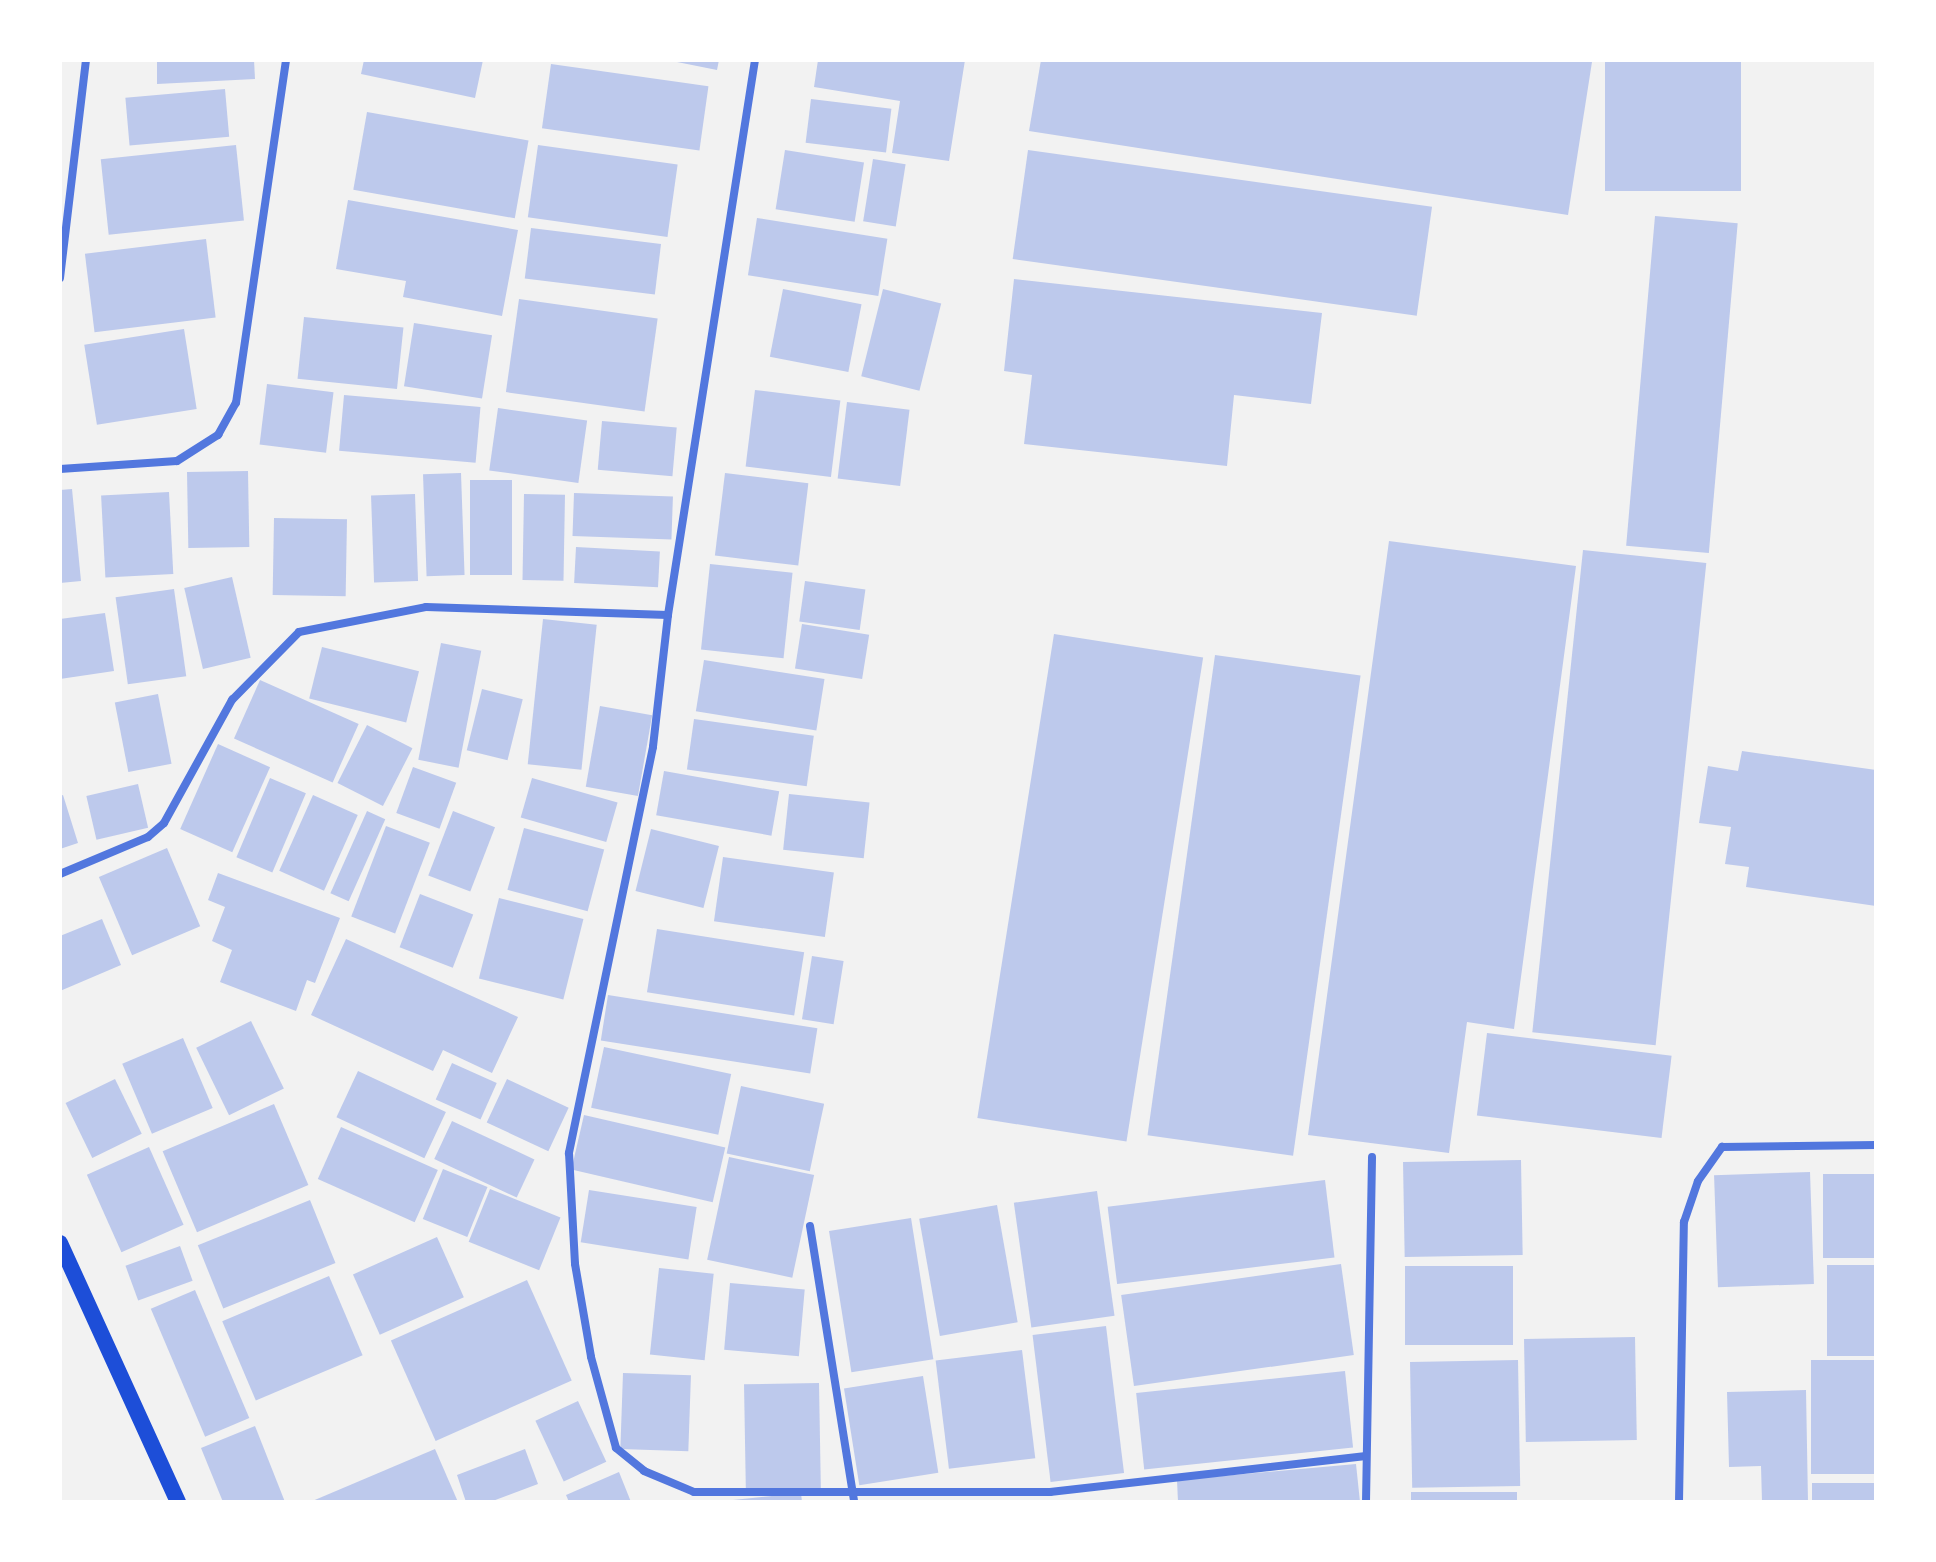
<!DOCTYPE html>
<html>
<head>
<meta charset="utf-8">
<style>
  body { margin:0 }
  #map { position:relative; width:1936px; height:1562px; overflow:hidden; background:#f2f2f2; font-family:"Open Sans",sans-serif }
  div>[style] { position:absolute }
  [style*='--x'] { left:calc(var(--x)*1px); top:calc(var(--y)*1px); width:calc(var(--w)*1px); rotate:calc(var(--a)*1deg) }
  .building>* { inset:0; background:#bdc9ec; transform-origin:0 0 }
  .minor>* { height:8px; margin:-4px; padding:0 4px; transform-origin:4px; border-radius:4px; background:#5277de }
  .secondary>* { height:16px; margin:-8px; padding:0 8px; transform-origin:8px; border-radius:8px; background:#1d4ed8 }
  span { translate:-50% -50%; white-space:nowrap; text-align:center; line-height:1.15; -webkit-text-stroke:6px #fff; paint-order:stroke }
  .frame { position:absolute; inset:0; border:62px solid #fff; pointer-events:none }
</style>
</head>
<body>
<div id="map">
  <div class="building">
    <i style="clip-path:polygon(157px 60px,254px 60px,255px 79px,157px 84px)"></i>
    <i style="clip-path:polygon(364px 60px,483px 60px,475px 98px,361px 74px)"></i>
    <i style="clip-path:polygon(667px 60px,719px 60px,717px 70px)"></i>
    <i style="clip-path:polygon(818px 60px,965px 60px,949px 161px,892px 153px,900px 101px,814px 87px)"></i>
    <i style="clip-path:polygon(1041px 60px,1579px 60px,1592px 62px,1568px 215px,1029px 131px)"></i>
    <i style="left:1605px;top:60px;width:136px;height:131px"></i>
    <i style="left:551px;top:64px;width:159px;height:65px;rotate:8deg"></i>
    <i style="left:225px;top:89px;width:48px;height:100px;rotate:85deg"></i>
    <i style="left:811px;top:99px;width:81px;height:44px;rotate:7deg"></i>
    <i style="left:367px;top:112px;width:164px;height:79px;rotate:10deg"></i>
    <i style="left:236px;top:145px;width:76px;height:136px;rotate:84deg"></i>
    <i style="left:538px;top:145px;width:141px;height:73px;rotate:8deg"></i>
    <i style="left:785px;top:150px;width:80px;height:60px;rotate:9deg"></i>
    <i style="left:1028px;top:150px;width:408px;height:110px;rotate:8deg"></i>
    <i style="left:873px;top:159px;width:33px;height:63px;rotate:9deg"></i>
    <i style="clip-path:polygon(348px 200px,518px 230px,502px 316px,403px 297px,406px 281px,336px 269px)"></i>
    <i style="left:1655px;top:216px;width:83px;height:331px;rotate:5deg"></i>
    <i style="left:757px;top:218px;width:132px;height:58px;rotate:9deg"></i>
    <i style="left:531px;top:228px;width:131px;height:51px;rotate:7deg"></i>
    <i style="left:206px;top:239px;width:79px;height:122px;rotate:83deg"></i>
    <i style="clip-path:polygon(1014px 279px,1322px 313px,1311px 404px,1234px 395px,1227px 466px,1024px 444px,1032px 375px,1004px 371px)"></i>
    <i style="left:783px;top:289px;width:80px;height:69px;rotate:11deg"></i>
    <i style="left:883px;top:289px;width:60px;height:90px;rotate:14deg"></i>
    <i style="left:519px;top:299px;width:140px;height:94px;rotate:8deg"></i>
    <i style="left:304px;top:317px;width:100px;height:62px;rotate:6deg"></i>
    <i style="left:414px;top:323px;width:79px;height:64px;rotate:9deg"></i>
    <i style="left:184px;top:329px;width:81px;height:101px;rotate:81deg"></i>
    <i style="left:267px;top:384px;width:67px;height:61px;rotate:7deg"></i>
    <i style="left:755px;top:390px;width:86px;height:77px;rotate:7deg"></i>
    <i style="left:344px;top:395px;width:137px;height:56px;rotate:5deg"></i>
    <i style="left:847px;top:402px;width:63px;height:77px;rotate:7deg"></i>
    <i style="left:498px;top:408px;width:90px;height:63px;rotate:8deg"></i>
    <i style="left:602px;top:421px;width:75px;height:49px;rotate:5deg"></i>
    <i style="left:248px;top:471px;width:76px;height:61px;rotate:89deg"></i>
    <i style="left:461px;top:473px;width:102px;height:38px;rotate:88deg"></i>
    <i style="left:725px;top:473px;width:84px;height:83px;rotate:7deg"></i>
    <i style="left:470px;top:480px;width:42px;height:95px"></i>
    <i style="clip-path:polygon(72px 489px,81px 581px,60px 583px,60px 490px)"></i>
    <i style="left:169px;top:492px;width:82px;height:68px;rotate:87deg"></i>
    <i style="left:574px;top:493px;width:99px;height:43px;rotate:2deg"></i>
    <i style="left:415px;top:494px;width:87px;height:44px;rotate:88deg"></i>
    <i style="left:524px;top:494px;width:41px;height:86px;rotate:1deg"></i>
    <i style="left:274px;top:518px;width:73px;height:77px;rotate:1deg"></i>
    <i style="clip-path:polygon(1389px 541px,1576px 566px,1514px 1029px,1467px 1022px,1449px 1153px,1308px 1135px)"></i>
    <i style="left:576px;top:547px;width:84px;height:36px;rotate:3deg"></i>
    <i style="left:1583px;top:550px;width:124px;height:485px;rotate:6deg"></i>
    <i style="left:710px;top:564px;width:83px;height:86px;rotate:6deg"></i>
    <i style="left:232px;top:577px;width:83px;height:49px;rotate:77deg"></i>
    <i style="left:805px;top:581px;width:61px;height:41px;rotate:8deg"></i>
    <i style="left:174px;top:589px;width:88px;height:59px;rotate:82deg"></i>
    <i style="clip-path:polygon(105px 613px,114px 671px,60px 679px,60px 619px)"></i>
    <i style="left:543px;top:619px;width:54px;height:146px;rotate:6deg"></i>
    <i style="left:802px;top:624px;width:68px;height:45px;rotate:9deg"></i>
    <i style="left:1054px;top:634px;width:151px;height:490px;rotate:9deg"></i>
    <i style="left:441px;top:643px;width:41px;height:119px;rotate:11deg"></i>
    <i style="left:322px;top:647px;width:100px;height:53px;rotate:14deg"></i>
    <i style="left:1215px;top:655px;width:147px;height:485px;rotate:8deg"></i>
    <i style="left:704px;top:660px;width:122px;height:52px;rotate:9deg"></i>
    <i style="left:260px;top:680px;width:108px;height:64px;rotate:24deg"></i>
    <i style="left:482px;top:689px;width:42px;height:63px;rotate:14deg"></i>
    <i style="left:158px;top:694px;width:71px;height:44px;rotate:79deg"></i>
    <i style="left:600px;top:706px;width:53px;height:82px;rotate:10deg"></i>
    <i style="left:694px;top:719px;width:121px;height:51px;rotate:8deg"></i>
    <i style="left:367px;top:725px;width:51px;height:65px;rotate:27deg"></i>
    <i style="left:218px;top:744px;width:57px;height:93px;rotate:24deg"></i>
    <i style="clip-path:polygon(1742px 751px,1876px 770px,1876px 906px,1746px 887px,1749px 867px,1725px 864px,1731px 827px,1699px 823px,1708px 766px,1738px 771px)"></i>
    <i style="left:413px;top:767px;width:46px;height:49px;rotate:20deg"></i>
    <i style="left:664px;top:771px;width:117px;height:45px;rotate:10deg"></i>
    <i style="left:270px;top:778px;width:39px;height:86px;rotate:23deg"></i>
    <i style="left:532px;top:778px;width:89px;height:41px;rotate:16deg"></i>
    <i style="left:138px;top:784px;width:45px;height:53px;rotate:77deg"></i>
    <i style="left:789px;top:794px;width:81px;height:56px;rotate:6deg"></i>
    <i style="clip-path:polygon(63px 795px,78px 843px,60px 849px,60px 796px)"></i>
    <i style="left:313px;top:795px;width:49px;height:83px;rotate:24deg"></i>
    <i style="left:367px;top:811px;width:20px;height:90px;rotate:24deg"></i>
    <i style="left:453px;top:811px;width:45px;height:69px;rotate:21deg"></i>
    <i style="left:386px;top:826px;width:47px;height:97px;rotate:21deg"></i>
    <i style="left:524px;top:828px;width:83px;height:64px;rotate:15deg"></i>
    <i style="left:651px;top:829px;width:70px;height:64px;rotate:14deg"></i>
    <i style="left:167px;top:848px;width:85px;height:74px;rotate:67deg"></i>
    <i style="left:723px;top:857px;width:112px;height:65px;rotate:8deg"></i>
    <i style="clip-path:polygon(218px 873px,340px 918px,315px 983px,307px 980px,296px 1011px,220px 982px,232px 950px,212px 941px,225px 907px,208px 900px)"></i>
    <i style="left:420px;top:894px;width:57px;height:57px;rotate:21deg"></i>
    <i style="left:499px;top:898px;width:87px;height:83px;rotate:14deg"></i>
    <i style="clip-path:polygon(102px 919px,121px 965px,60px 991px,60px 936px)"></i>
    <i style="left:657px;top:929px;width:149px;height:64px;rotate:9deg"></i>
    <i style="clip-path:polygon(346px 939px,518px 1017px,492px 1073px,443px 1050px,433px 1071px,311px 1015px)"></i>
    <i style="left:812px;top:956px;width:32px;height:64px;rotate:9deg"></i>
    <i style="left:608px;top:995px;width:212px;height:46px;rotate:9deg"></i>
    <i style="left:251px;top:1021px;width:75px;height:61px;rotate:64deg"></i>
    <i style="left:1487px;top:1033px;width:186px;height:83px;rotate:7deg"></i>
    <i style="left:183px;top:1038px;width:76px;height:66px;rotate:67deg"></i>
    <i style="left:604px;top:1047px;width:130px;height:62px;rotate:12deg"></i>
    <i style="left:452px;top:1063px;width:49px;height:40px;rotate:24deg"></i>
    <i style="left:358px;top:1071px;width:97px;height:51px;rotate:25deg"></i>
    <i style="left:115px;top:1079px;width:61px;height:55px;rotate:64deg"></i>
    <i style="left:507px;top:1079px;width:68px;height:48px;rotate:25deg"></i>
    <i style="left:741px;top:1086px;width:85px;height:69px;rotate:12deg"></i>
    <i style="left:274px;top:1104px;width:88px;height:121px;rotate:67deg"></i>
    <i style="left:584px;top:1115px;width:145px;height:56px;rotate:13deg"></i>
    <i style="left:452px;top:1121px;width:91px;height:42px;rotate:25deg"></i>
    <i style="left:341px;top:1127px;width:106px;height:57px;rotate:24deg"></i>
    <i style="left:149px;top:1147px;width:85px;height:68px;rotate:66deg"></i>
    <i style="left:729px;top:1157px;width:87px;height:105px;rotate:12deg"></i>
    <i style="left:1521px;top:1160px;width:95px;height:118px;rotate:89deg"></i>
    <i style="left:443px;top:1169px;width:48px;height:54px;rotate:22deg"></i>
    <i style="left:1810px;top:1172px;width:112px;height:96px;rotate:88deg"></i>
    <i style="left:1876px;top:1174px;width:84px;height:53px;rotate:90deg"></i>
    <i style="left:1325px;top:1180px;width:78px;height:219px;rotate:83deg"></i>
    <i style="left:490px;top:1189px;width:76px;height:57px;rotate:22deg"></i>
    <i style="left:589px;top:1190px;width:109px;height:53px;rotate:9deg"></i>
    <i style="left:1097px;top:1191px;width:126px;height:84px;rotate:82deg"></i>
    <i style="left:310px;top:1200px;width:68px;height:121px;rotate:68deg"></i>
    <i style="left:997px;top:1205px;width:119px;height:79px;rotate:80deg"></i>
    <i style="left:911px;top:1218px;width:143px;height:83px;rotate:81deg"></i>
    <i style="left:437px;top:1237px;width:66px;height:92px;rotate:66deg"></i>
    <i style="left:180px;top:1246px;width:37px;height:58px;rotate:70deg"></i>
    <i style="left:1341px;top:1264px;width:92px;height:222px;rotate:82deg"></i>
    <i style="left:1876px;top:1265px;width:91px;height:49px;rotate:90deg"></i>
    <i style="left:1405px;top:1266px;width:108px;height:79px"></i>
    <i style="left:659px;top:1268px;width:55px;height:87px;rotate:6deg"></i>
    <i style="left:329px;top:1276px;width:86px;height:116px;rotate:67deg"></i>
    <i style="left:527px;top:1280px;width:110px;height:149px;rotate:66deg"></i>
    <i style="left:730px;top:1283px;width:75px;height:67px;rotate:5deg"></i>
    <i style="left:195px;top:1290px;width:139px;height:48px;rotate:67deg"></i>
    <i style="left:1106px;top:1326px;width:148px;height:74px;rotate:83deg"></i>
    <i style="left:1635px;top:1337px;width:103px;height:111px;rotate:89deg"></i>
    <i style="left:1022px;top:1350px;width:109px;height:87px;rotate:83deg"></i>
    <i style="left:1518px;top:1360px;width:126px;height:108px;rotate:89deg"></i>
    <i style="left:1876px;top:1360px;width:114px;height:65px;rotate:90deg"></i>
    <i style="left:1345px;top:1371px;width:77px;height:210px;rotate:84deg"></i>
    <i style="left:623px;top:1373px;width:68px;height:76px;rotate:2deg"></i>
    <i style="left:923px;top:1376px;width:98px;height:80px;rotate:81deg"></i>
    <i style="left:819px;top:1383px;width:105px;height:75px;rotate:89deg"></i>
    <i style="clip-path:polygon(1806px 1390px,1808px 1502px,1762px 1502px,1761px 1466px,1729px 1467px,1727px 1392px)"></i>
    <i style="left:578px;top:1401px;width:67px;height:47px;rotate:65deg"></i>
    <i style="clip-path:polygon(255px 1426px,285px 1502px,223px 1502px,201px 1448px)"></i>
    <i style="clip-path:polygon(435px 1449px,458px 1502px,310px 1502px)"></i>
    <i style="clip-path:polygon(525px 1449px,538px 1484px,490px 1502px,466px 1502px,457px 1475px)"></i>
    <i style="clip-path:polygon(1356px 1464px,1360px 1502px,1178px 1502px,1177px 1480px)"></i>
    <i style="clip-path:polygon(619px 1472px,631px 1502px,569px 1502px,566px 1495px)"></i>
    <i style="left:1812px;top:1483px;width:64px;height:19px"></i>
    <i style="left:1411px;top:1492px;width:106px;height:10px"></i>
    <i style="clip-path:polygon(801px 1493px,802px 1502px,733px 1502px,733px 1500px)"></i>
  </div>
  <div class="minor">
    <i style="--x:755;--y:60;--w:562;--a:98.91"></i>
    <i style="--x:668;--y:615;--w:133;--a:96.5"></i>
    <i style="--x:653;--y:747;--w:415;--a:101.7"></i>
    <i style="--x:569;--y:1153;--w:111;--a:86.9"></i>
    <i style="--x:575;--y:1264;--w:94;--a:80.2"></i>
    <i style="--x:591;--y:1357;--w:94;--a:74.6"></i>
    <i style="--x:616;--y:1448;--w:36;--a:39"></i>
    <i style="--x:644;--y:1471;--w:54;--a:22.8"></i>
    <i style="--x:694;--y:1492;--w:356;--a:0"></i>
    <i style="--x:1050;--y:1492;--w:318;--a:-6.5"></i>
    <i style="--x:60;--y:278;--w:220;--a:-83.2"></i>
    <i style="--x:60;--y:469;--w:117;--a:-3.9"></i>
    <i style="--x:177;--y:461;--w:49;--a:-32.4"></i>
    <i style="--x:218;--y:435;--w:37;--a:-61"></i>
    <i style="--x:236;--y:403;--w:347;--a:-81.7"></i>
    <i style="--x:60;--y:874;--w:95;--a:-22.8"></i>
    <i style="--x:148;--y:837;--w:21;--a:-41"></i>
    <i style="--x:164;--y:823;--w:141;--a:-61.1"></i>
    <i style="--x:232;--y:700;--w:95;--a:-45.4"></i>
    <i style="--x:299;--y:632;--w:129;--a:-11.1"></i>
    <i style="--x:426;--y:607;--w:242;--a:1.9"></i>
    <i style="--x:810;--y:1226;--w:279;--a:80.9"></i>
    <i style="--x:1366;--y:1502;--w:345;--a:-89"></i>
    <i style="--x:1679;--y:1502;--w:280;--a:-89"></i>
    <i style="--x:1684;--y:1222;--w:43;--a:-71.1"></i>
    <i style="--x:1698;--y:1181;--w:42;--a:-54.8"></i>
    <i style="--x:1722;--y:1147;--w:154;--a:-0.7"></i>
  </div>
  <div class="secondary">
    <i style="--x:60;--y:1243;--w:285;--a:65.5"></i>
  </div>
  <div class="frame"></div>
</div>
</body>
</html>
